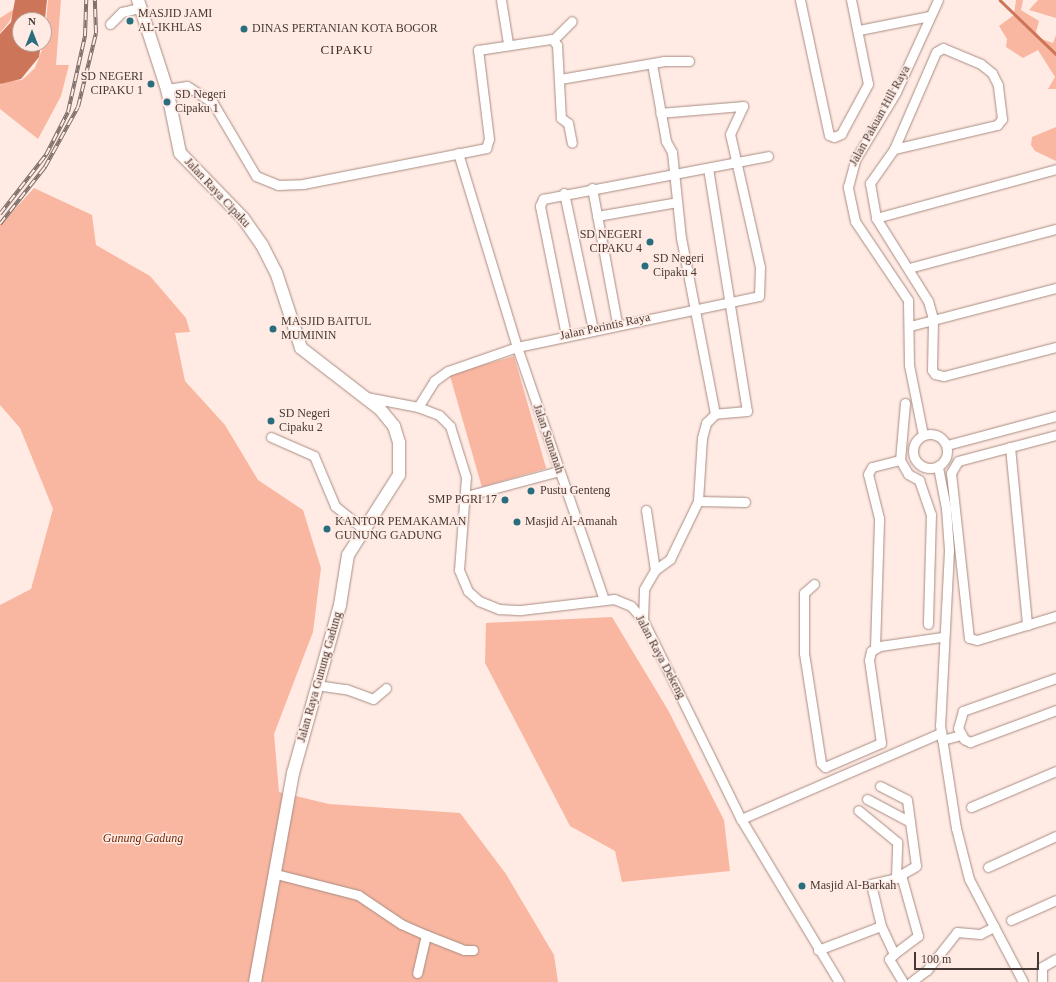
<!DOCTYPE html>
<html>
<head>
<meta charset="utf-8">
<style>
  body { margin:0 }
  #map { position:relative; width:1056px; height:982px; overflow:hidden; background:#ffebe4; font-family:"Times New Roman",serif }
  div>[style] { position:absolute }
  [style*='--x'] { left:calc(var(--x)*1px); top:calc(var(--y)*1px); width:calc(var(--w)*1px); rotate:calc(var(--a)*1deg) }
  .green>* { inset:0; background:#f9b7a1; transform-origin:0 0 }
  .water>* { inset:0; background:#cc7558 }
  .stream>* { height:2.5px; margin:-1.25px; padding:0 1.25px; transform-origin:1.25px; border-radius:1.25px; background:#cc7558 }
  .roads { filter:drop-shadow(0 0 1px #a98b81) drop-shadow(0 0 1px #a98b81) }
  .street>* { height:9px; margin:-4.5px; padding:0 4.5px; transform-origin:4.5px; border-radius:4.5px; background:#fff }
  .street>.ring { margin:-4.5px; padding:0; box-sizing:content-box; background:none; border:9px solid #fff; border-radius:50% }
  .secondary>* { height:12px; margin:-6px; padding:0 6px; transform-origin:6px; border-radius:6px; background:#fff }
  .rail>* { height:4px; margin-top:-2px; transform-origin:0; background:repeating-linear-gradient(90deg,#ffebe4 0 8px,#7e6f6a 0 16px); box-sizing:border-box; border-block:1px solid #7e6f6a }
  .dots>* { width:11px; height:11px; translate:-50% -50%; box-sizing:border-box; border:2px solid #ffebe4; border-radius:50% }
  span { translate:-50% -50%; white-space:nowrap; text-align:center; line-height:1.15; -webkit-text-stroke:3px #ffebe4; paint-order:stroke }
  .poi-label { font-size:12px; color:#463935 }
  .left { translate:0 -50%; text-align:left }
  .right { translate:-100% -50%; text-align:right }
  .street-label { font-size:12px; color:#463935 }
  .park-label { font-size:12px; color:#752605; font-style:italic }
  .neighbourhood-label { font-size:13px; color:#422921; letter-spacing:1px }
  .north { position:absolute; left:12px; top:12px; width:40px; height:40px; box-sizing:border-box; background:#ffebe4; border:1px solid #b5a49e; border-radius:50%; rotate:0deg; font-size:11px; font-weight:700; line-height:16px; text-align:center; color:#463935 }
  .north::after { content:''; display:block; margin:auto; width:14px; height:18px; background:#2a6d7f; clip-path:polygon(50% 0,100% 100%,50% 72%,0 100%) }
  .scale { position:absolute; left:914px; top:952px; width:125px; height:18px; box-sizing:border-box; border:2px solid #463935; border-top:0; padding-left:5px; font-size:12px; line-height:14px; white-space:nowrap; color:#463935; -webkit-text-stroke:3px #ffebe4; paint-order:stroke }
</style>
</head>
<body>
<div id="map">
  <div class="green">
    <i style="clip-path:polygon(48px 0,61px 0,56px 65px,69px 65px,61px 96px,38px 139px,0 109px,0 85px,4px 81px,22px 80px,35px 68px,44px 44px)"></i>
    <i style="clip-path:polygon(1016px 0,1023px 0,1021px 10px,1039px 21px,1036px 32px,1039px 38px,1053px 43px,1056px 35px,1056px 89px,1048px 89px,1055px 77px,1038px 50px,1023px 58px,1006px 47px,1007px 39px,999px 26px,1014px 15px)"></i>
    <i style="clip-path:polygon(1038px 0,1056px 0,1056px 18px,1029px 10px)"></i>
    <i style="clip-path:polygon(16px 8px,9px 22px,0 33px,0 18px)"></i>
    <i style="clip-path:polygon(1056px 127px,1056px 161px,1035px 151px,1031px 145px,1032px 137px)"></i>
    <i style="clip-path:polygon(34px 188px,92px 215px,96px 245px,150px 276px,186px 318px,190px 332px,175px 333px,185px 381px,225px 425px,258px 480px,303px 510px,321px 568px,313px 632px,274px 734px,279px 792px,329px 804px,460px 813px,506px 874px,554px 955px,558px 982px,0 982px,0 605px,31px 589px,53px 509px,20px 428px,0 405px,0 225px)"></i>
    <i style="left:514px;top:356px;width:117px;height:67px;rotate:74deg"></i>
    <i style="clip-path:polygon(612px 617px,668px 710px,724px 820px,730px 871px,622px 882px,615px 851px,570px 826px,485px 663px,486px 623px)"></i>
  </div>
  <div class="water">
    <i style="clip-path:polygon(15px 0,47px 0,44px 27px,44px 20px,20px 20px,20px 44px,41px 44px,39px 57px,21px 79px,0 84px,0 34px,11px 22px)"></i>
  </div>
  <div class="stream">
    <i style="--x:1000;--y:0;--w:78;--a:44"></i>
  </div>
  <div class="roads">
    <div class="street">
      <i style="--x:501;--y:0;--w:44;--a:80.8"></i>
      <i style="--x:800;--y:0;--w:138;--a:77.9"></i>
      <i style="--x:829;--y:135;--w:5;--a:22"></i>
      <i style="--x:834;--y:137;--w:8;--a:-23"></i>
      <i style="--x:841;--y:134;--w:57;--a:-61.6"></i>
      <i style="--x:868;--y:84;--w:86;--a:-101.4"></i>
      <i style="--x:110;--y:24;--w:17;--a:-45"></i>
      <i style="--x:122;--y:12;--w:18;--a:-13"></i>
      <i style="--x:859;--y:30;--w:72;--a:-11.2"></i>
      <i style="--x:554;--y:39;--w:25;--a:-45"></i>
      <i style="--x:560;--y:79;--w:106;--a:-9.8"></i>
      <i style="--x:664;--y:61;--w:25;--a:0"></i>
      <i style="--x:167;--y:89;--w:20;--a:-9"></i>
      <i style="--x:187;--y:86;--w:31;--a:33"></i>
      <i style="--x:213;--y:103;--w:85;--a:59.5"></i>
      <i style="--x:256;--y:176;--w:24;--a:22"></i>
      <i style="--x:278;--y:185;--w:25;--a:-2"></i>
      <i style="--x:303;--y:184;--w:187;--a:-11.1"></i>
      <i style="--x:486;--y:148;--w:9;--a:-72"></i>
      <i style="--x:489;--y:139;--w:90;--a:-97"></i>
      <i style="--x:478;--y:50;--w:75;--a:-8.5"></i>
      <i style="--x:552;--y:39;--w:8;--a:50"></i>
      <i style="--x:557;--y:45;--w:73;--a:86.9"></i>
      <i style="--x:561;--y:118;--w:9;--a:36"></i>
      <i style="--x:568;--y:123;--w:20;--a:79"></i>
      <i style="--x:894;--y:149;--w:106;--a:-13.1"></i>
      <i style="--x:997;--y:125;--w:8;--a:-50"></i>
      <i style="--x:1002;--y:119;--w:34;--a:-97"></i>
      <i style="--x:998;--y:85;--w:13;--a:-117"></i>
      <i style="--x:992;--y:73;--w:14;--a:-141"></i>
      <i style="--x:981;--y:64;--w:41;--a:-157.2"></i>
      <i style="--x:943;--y:48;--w:8;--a:150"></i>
      <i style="--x:936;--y:52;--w:106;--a:113.4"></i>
      <i style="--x:894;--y:149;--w:42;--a:125.2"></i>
      <i style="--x:870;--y:183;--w:36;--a:80"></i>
      <i style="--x:876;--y:218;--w:187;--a:-15.2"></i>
      <i style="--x:458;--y:153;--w:203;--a:73.1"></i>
      <i style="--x:517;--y:347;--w:267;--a:71"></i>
      <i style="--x:708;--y:168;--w:246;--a:80.9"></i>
      <i style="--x:747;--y:411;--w:32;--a:175"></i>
      <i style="--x:592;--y:188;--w:137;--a:79.5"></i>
      <i style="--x:564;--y:193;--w:139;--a:78"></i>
      <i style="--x:597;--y:216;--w:81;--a:-9.9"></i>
      <i style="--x:876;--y:218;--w:98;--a:57.9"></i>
      <i style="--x:928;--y:301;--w:19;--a:74"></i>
      <i style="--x:933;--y:319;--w:51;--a:91.1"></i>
      <i style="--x:932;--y:370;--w:5;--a:53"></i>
      <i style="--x:935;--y:374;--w:9;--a:13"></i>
      <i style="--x:944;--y:376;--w:116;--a:-14.5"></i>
      <i style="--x:909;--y:268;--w:152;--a:-14.9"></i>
      <i style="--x:910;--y:326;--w:151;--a:-14.6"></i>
      <i style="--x:566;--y:335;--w:132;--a:-101.4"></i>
      <i style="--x:540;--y:206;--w:8;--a:-67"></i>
      <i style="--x:543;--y:199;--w:229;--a:-10.8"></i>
      <i style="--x:366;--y:397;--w:53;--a:10.9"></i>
      <i style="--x:418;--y:407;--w:22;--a:21"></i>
      <i style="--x:439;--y:415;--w:16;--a:45"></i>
      <i style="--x:450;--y:426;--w:53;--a:72.6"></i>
      <i style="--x:466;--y:477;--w:93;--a:94.3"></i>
      <i style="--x:459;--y:570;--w:23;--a:67"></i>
      <i style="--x:468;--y:591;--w:15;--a:42"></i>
      <i style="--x:479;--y:601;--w:22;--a:22"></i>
      <i style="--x:499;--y:609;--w:22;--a:3"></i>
      <i style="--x:521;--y:610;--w:94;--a:-6.7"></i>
      <i style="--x:614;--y:599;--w:18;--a:22"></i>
      <i style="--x:631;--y:606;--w:18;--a:49"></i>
      <i style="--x:643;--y:620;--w:222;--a:63.8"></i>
      <i style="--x:741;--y:819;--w:190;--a:59"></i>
      <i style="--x:905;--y:403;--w:57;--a:95"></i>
      <i style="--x:900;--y:460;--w:16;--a:60"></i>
      <i style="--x:908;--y:474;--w:13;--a:29"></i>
      <i style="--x:919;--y:480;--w:36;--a:71"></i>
      <i style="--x:931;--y:514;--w:110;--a:91.6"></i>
      <i style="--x:418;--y:407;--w:31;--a:-58"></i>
      <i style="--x:434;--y:381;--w:17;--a:-36"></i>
      <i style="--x:448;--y:371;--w:73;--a:-19.2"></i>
      <i style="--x:517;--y:347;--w:247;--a:-11.9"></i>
      <i style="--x:759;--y:296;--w:29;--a:-88"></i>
      <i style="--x:760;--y:267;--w:136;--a:-102.7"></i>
      <i style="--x:730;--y:134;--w:31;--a:-65"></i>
      <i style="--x:743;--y:106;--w:83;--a:175.2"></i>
      <i class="ring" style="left:913px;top:434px;width:25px;height:25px"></i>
      <i style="--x:923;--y:435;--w:71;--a:-101.3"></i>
      <i style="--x:909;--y:365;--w:65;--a:-90.9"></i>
      <i style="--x:908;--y:300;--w:95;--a:-123.9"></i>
      <i style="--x:855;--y:221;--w:35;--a:-102"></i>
      <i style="--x:848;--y:187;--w:28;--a:-75"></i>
      <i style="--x:855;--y:160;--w:79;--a:-58.9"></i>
      <i style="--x:896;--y:92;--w:101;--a:-65.5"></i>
      <i style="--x:1056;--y:435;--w:101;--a:165.1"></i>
      <i style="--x:958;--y:461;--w:14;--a:120"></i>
      <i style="--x:951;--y:473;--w:166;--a:83.8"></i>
      <i style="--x:969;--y:638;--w:8;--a:14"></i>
      <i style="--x:977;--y:640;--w:83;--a:-16.9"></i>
      <i style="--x:271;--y:437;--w:47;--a:23.8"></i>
      <i style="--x:314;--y:456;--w:54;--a:67.2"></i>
      <i style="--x:335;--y:506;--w:36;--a:39"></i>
      <i style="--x:947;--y:445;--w:113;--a:-14.9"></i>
      <i style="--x:1010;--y:447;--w:179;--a:84.5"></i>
      <i style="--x:938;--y:467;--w:42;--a:79"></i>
      <i style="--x:946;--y:508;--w:42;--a:85.9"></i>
      <i style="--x:949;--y:550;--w:175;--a:92.9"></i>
      <i style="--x:940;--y:725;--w:104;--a:81.2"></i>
      <i style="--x:956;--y:828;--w:53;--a:75.7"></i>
      <i style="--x:969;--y:879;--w:116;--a:62.3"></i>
      <i style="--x:466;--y:496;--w:96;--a:-15"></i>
      <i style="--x:698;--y:501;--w:47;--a:1.2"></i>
      <i style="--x:646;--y:510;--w:61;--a:81.5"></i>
      <i style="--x:814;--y:584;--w:13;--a:138"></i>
      <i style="--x:804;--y:593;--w:60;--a:90"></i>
      <i style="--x:804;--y:653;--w:111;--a:81.2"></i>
      <i style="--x:821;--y:763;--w:6;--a:45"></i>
      <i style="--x:825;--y:767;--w:61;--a:-23.2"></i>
      <i style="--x:881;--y:743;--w:84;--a:-98.2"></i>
      <i style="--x:869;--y:660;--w:9;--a:-77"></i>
      <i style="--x:871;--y:651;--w:10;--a:-29"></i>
      <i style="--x:880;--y:646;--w:63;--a:-8.3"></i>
      <i style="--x:643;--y:620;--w:31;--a:-88"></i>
      <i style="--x:644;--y:589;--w:22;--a:-60"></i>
      <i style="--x:655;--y:570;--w:19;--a:-36"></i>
      <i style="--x:670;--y:559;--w:64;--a:-64.2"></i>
      <i style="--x:698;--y:501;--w:63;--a:-86.4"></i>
      <i style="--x:702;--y:438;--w:16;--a:-75"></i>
      <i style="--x:706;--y:423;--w:13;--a:-45"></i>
      <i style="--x:715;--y:414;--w:179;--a:-100.9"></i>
      <i style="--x:681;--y:238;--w:86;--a:-96"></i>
      <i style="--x:672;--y:152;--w:13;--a:-119"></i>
      <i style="--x:666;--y:141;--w:78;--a:-100.3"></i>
      <i style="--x:875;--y:648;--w:130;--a:-88.2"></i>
      <i style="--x:879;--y:518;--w:45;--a:-104"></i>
      <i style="--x:868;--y:474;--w:8;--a:-60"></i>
      <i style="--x:872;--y:467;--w:29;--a:-14"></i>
      <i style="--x:1056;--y:678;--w:99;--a:160.5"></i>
      <i style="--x:963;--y:711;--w:18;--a:106"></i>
      <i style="--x:958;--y:728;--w:13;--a:61"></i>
      <i style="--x:964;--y:739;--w:7;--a:27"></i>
      <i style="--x:970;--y:742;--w:92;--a:-20.4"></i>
      <i style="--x:316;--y:685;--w:30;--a:8"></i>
      <i style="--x:346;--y:689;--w:29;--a:20"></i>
      <i style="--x:373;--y:699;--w:17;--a:-40"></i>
      <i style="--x:942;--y:740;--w:20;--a:-15"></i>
      <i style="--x:880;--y:786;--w:30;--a:27"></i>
      <i style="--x:907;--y:800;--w:22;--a:82"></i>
      <i style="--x:867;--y:799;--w:49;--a:28.1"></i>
      <i style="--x:910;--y:822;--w:44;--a:82.2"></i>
      <i style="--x:916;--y:866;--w:22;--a:150"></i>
      <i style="--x:971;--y:807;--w:92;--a:-23"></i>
      <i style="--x:741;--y:819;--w:218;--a:-23.3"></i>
      <i style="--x:988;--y:867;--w:75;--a:-24.5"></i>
      <i style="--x:276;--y:874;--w:85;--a:14.4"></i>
      <i style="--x:358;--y:895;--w:52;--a:34"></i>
      <i style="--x:401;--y:924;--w:27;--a:24"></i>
      <i style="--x:426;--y:935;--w:39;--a:103"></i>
      <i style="--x:1011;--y:920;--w:49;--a:-24"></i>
      <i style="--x:881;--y:926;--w:31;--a:65"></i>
      <i style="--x:894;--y:954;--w:30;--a:-37"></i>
      <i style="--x:918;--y:936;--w:63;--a:-105.6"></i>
      <i style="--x:426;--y:935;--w:41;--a:21.5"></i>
      <i style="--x:464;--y:950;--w:9;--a:0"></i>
      <i style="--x:818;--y:950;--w:67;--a:-20.9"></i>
      <i style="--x:881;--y:926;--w:43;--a:-103.4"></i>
      <i style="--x:871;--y:884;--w:26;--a:-13"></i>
      <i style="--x:896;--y:878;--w:36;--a:-88"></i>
      <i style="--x:897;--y:842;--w:50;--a:-140.6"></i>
      <i style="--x:894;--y:954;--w:7;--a:135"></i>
      <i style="--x:889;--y:959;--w:27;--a:59"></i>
      <i style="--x:911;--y:982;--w:20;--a:-37"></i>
      <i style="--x:927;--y:970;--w:48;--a:-51.7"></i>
      <i style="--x:957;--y:932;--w:23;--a:5"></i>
      <i style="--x:980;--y:934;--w:16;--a:-27"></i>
      <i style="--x:1042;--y:982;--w:15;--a:-90"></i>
      <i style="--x:1042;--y:967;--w:16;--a:-30"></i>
    </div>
    <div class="secondary">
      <i style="--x:138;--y:0;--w:94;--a:72"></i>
      <i style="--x:167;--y:89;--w:65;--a:78.5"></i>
      <i style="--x:180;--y:153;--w:91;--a:45.9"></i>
      <i style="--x:243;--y:218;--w:33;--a:55"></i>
      <i style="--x:262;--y:245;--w:30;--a:63"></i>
      <i style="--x:276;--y:272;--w:80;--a:71.8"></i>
      <i style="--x:301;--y:348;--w:100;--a:37.7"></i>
      <i style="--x:380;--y:409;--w:22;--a:51"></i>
      <i style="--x:394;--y:426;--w:17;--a:73"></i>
      <i style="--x:399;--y:442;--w:33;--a:90"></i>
      <i style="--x:399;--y:475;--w:95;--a:122.5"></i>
      <i style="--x:348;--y:555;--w:51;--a:99.1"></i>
      <i style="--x:340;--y:605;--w:174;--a:105.6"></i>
      <i style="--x:293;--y:773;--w:212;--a:100.3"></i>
    </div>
  </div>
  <div class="rail">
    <i style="--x:0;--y:214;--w:75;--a:-52.1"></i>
    <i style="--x:46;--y:155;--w:48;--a:-62.9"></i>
    <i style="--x:68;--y:112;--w:78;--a:-77.4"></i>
    <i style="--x:85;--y:36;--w:36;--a:-88"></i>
    <i style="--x:0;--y:224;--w:73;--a:-51.7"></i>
    <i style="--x:45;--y:167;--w:68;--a:-61.2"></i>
    <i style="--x:78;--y:107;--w:76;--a:-76.3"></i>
    <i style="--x:96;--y:33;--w:33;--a:-92"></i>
  </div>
  <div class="dots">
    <i style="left:130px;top:21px;background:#2a6d7f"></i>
    <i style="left:244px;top:29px;background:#2a6d7f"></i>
    <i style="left:151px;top:84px;background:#2a6d7f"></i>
    <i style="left:167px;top:102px;background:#2a6d7f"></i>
    <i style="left:650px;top:242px;background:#2a6d7f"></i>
    <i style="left:645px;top:266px;background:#2a6d7f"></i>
    <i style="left:273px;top:329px;background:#2a6d7f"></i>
    <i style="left:271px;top:421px;background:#2a6d7f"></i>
    <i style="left:531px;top:491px;background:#2a6d7f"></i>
    <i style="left:505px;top:500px;background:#2a6d7f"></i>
    <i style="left:517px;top:522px;background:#2a6d7f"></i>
    <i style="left:327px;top:529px;background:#2a6d7f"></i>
    <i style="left:802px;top:886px;background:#2a6d7f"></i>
  </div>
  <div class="poi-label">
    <span class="left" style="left:138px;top:21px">MASJID JAMI<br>AL-IKHLAS</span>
    <span class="left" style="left:252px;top:29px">DINAS PERTANIAN KOTA BOGOR</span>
    <span class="right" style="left:143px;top:84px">SD NEGERI<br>CIPAKU 1</span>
    <span class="left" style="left:175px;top:102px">SD Negeri<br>Cipaku 1</span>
    <span class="right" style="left:642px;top:242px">SD NEGERI<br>CIPAKU 4</span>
    <span class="left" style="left:653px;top:266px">SD Negeri<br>Cipaku 4</span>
    <span class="left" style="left:281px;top:329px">MASJID BAITUL<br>MUMININ</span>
    <span class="left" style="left:279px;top:421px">SD Negeri<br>Cipaku 2</span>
    <span class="left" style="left:540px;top:491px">Pustu Genteng</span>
    <span class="right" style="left:497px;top:500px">SMP PGRI 17</span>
    <span class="left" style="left:335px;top:529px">KANTOR PEMAKAMAN<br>GUNUNG GADUNG</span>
    <span class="left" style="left:525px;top:522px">Masjid Al-Amanah</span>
    <span class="left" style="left:810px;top:886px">Masjid Al-Barkah</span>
  </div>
  <div class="street-label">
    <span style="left:880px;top:116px;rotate:-61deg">Jalan Pakuan Hill Raya</span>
    <span style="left:217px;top:193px;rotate:47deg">Jalan Raya Cipaku</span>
    <span style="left:605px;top:327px;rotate:-12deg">Jalan Perintis Raya</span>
    <span style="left:548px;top:439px;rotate:71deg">Jalan Sumanah</span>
    <span style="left:660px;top:657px;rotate:62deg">Jalan Raya Dekeng</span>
    <span style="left:320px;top:677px;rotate:-74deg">Jalan Raya Gunung Gadung</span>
  </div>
  <div class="park-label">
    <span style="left:143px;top:839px">Gunung Gadung</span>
  </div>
  <div class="neighbourhood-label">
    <span style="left:347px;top:50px">CIPAKU</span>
  </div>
  <div class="north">N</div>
  <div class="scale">100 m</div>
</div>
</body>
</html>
